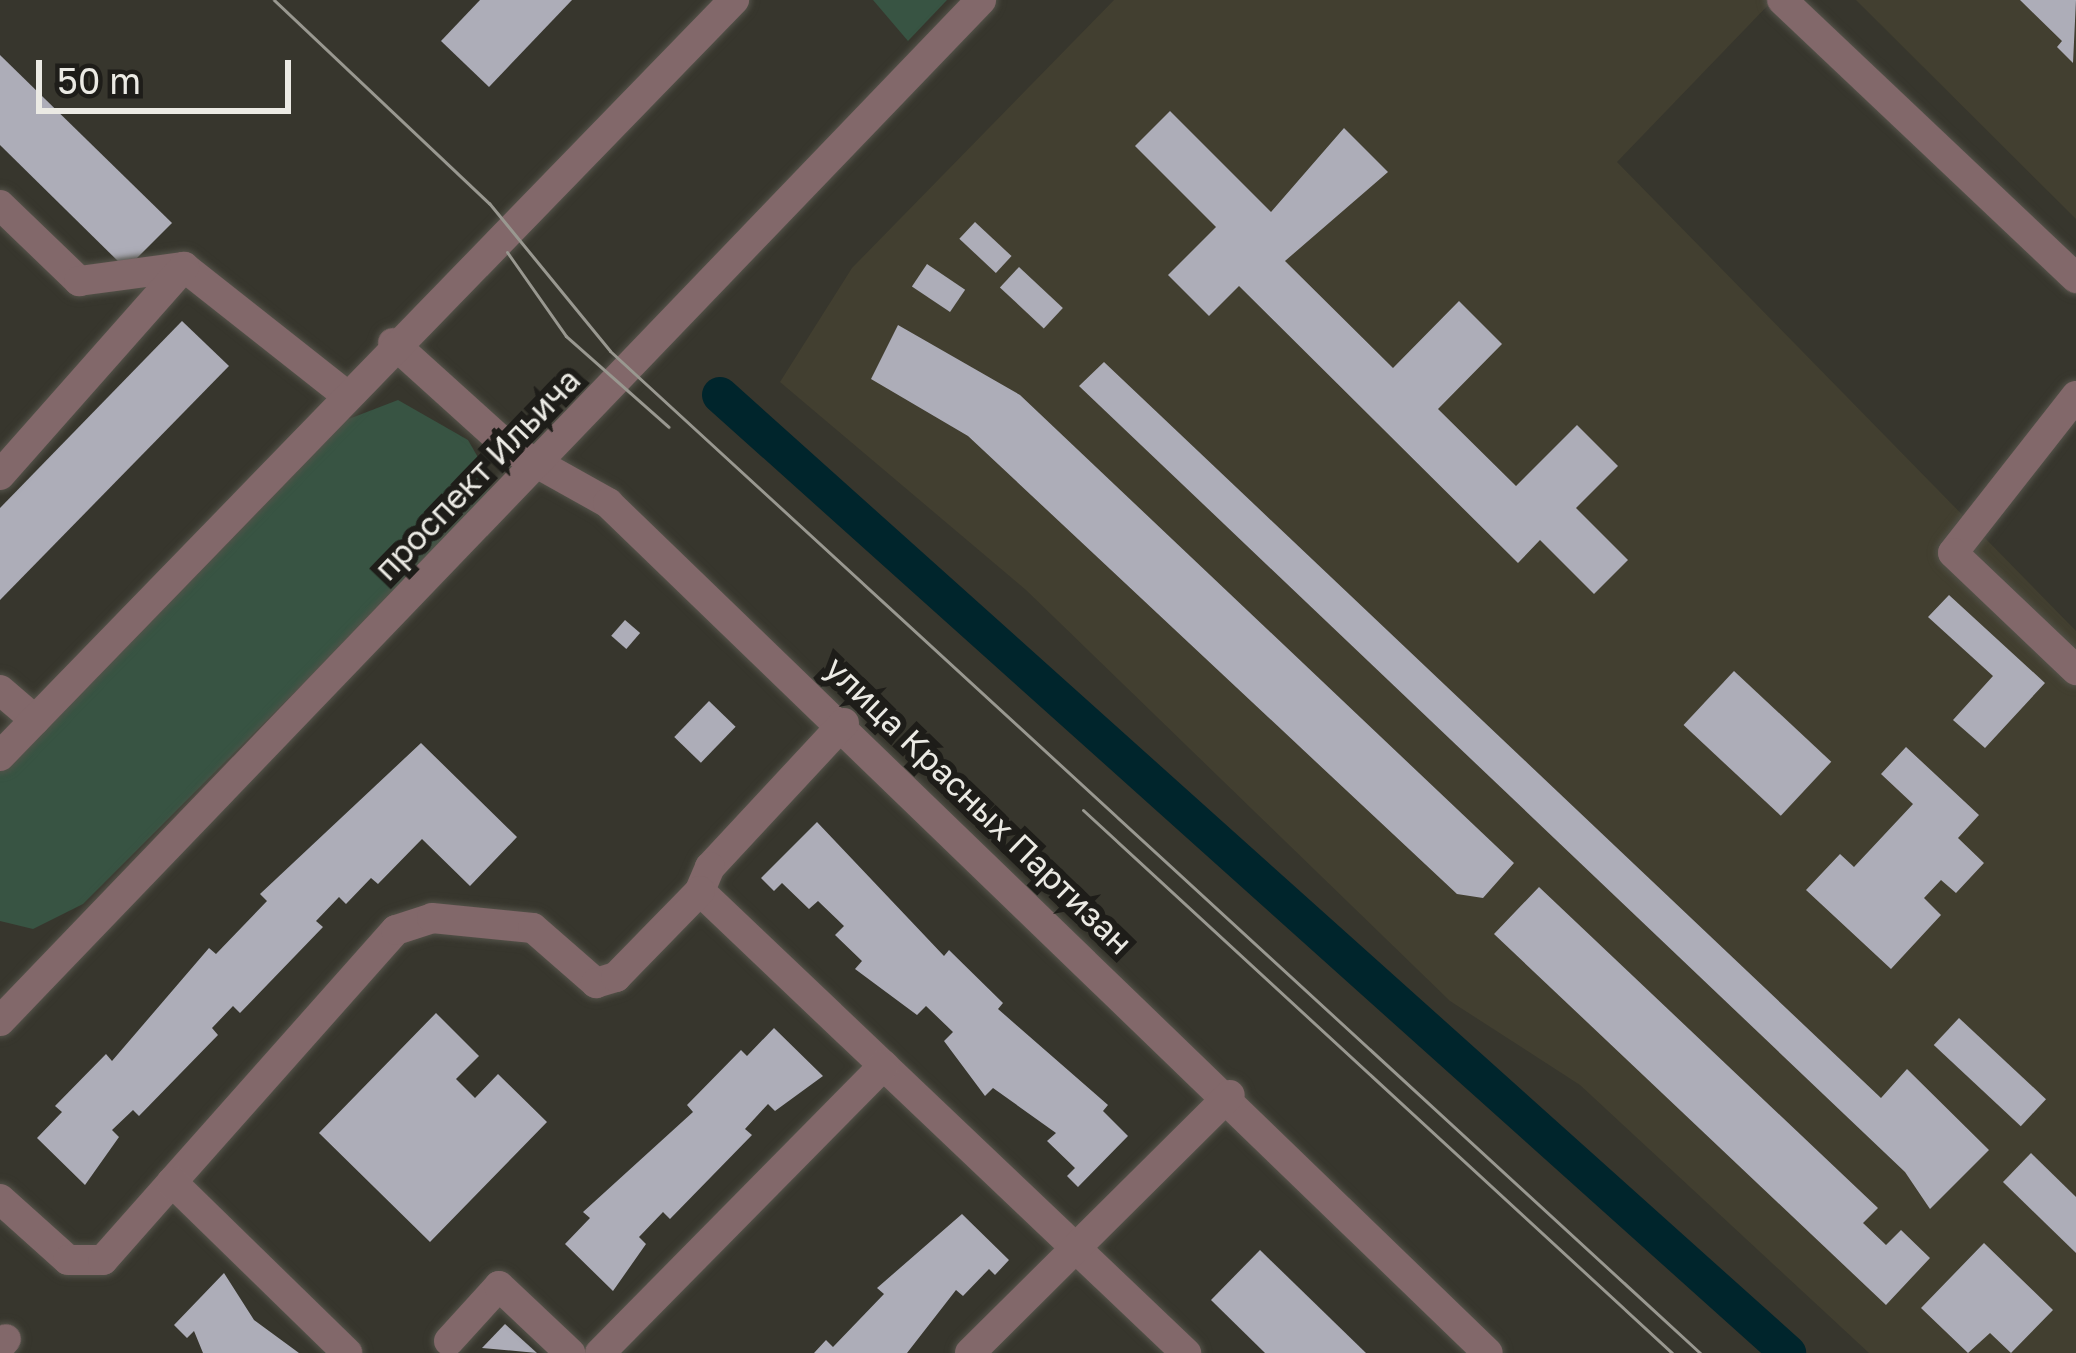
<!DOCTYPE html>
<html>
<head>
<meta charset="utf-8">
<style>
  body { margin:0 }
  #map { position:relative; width:2076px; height:1353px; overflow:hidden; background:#37362d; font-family:"Golos Text",sans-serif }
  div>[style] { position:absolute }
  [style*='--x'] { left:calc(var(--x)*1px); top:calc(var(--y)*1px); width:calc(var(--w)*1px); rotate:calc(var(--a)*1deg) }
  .built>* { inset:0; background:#423f30 }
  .green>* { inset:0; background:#385443 }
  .canal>* { height:36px; margin:-18px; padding:0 18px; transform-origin:18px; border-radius:18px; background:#00252c }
  .building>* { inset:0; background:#adadb8; transform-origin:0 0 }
  .roads { filter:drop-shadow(0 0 3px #54534a) drop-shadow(0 0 3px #54534a) }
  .minor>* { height:30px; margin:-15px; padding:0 15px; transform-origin:15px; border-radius:15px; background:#82686a }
  .tram>* { height:3px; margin:-1.5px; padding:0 1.5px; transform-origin:1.5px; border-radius:1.5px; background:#999890 }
  span { translate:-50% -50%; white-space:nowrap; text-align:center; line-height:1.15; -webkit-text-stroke:12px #1e1d19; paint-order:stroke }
  .street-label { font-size:33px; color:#ebeae4 }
  .scale { position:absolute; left:36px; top:60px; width:255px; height:54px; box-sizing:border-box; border:6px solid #ebeae4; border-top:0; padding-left:15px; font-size:36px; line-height:42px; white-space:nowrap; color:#ebeae4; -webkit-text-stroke:9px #1e1d19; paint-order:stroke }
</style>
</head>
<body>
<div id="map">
  <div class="built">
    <i style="clip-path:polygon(1114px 0,1773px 0,1617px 162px,2076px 631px,2076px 1353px,1869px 1353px,1580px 1085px,1450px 1001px,1026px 590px,780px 382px,852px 268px)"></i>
    <i style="clip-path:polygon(1856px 0,2076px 0,2076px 219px)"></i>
  </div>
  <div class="green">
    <i style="clip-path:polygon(873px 0,947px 0,908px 41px)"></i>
    <i style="clip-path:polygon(398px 400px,468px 440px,491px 480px,486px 501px,83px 904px,33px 929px,0 921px,0 771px,346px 420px)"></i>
  </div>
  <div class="canal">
    <i style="--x:720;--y:395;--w:1435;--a:41.89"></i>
  </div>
  <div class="building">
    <i style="clip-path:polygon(480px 0,572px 0,489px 87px,441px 41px)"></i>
    <i style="clip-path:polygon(2020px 0,2076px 0,2073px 63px,2057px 47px,2062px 41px)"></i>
    <i style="clip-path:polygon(0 55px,172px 223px,126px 269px,0 145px)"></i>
    <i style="clip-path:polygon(1170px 111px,1271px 212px,1344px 128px,1388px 172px,1285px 261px,1393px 368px,1459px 301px,1502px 344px,1438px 409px,1516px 486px,1577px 425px,1618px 466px,1576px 508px,1628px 560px,1594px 594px,1540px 540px,1518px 563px,1239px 286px,1209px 316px,1168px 275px,1216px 227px,1135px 146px)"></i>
    <i style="left:975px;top:222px;width:50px;height:23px;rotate:43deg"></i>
    <i style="left:927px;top:264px;width:46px;height:27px;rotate:34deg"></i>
    <i style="left:1019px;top:267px;width:60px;height:28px;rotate:43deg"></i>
    <i style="clip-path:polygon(182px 321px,229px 366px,0 600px,0 508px)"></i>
    <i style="clip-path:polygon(898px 325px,1020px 395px,1514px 863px,1483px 898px,1457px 894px,968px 436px,871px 379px)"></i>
    <i style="clip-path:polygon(1104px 362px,1881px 1098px,1907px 1069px,1989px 1150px,1930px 1209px,1905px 1172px,1079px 386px)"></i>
    <i style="clip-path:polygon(1949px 595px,2045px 683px,1985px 748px,1953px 720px,1993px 676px,1928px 617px)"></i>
    <i style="left:625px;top:620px;width:20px;height:21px;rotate:41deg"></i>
    <i style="left:1734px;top:671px;width:133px;height:74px;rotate:43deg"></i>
    <i style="left:709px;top:701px;width:37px;height:50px;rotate:44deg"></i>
    <i style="clip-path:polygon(421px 743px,517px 837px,470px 886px,422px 839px,378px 884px,371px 878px,346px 904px,339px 897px,316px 921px,323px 927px,240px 1013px,233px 1006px,212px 1028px,218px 1035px,139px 1116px,133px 1110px,112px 1130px,119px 1137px,85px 1185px,37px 1138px,62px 1112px,55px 1106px,106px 1054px,112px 1061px,209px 948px,216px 954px,267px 901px,260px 894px)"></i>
    <i style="clip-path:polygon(1906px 747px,1979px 815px,1958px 838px,1984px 863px,1956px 893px,1941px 880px,1924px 898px,1941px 915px,1891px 969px,1806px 890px,1840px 854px,1854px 867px,1913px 804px,1881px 774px)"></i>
    <i style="clip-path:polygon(817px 822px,944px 956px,949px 950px,1003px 1003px,998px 1009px,1108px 1105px,1103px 1111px,1128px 1136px,1078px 1187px,1067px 1176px,1075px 1168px,1047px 1141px,1056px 1133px,993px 1088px,985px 1096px,944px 1041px,953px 1032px,926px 1006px,917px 1015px,855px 969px,862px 961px,835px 935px,844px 926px,818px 901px,809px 909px,782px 883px,774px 891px,761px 878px)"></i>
    <i style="clip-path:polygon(1539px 887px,1878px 1208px,1863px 1223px,1886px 1245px,1901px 1230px,1930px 1258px,1886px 1305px,1494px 934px)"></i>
    <i style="clip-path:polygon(436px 1013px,479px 1056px,456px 1079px,475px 1098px,498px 1074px,547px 1122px,430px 1242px,319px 1133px)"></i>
    <i style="left:1959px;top:1018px;width:119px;height:37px;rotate:43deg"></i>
    <i style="clip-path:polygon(774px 1028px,823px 1076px,775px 1111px,768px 1104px,745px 1129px,752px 1135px,670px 1219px,663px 1212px,639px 1237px,646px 1244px,613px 1291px,565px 1244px,590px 1218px,583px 1212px,693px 1112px,687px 1105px,741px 1050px,747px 1056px)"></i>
    <i style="clip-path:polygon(2031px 1153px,2076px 1197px,2076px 1253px,2003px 1182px)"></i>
    <i style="clip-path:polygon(962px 1214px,1009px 1260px,995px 1275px,989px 1269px,963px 1296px,956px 1290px,907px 1353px,814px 1353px,826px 1340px,833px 1347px,884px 1294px,877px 1288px)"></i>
    <i style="clip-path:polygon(1984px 1243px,2053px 1310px,2011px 1353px,1990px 1333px,1968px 1353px,1921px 1308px)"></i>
    <i style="clip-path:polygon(1260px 1250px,1366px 1353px,1265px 1353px,1211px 1300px)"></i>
    <i style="clip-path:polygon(224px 1273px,254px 1320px,299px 1353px,203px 1353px,194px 1331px,187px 1338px,174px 1325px)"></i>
    <i style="clip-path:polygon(505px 1324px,537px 1353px,482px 1348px)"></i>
  </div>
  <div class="roads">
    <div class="minor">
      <i style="--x:1782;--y:0;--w:405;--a:43.4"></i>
      <i style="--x:0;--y:205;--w:110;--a:43.9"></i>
      <i style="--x:79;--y:281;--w:106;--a:-7.6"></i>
      <i style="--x:184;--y:267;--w:205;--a:38.3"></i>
      <i style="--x:393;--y:343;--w:155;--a:42.1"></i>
      <i style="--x:508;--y:447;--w:115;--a:29.2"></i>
      <i style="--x:608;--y:503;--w:1223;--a:44.01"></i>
      <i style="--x:2076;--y:396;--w:199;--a:128.1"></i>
      <i style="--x:1953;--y:553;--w:170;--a:43.6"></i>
      <i style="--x:0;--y:475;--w:278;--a:-48.5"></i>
      <i style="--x:0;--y:690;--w:46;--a:40.6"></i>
      <i style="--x:844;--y:723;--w:197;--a:132.9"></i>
      <i style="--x:710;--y:867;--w:26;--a:113"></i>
      <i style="--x:700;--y:891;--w:671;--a:43.55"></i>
      <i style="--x:0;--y:756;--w:1054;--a:-45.85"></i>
      <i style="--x:0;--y:1021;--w:1416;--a:-46.14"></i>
      <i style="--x:172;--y:1182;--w:337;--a:-48.4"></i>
      <i style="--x:396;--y:930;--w:38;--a:-18"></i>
      <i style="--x:432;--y:918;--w:101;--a:5.7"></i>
      <i style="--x:533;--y:928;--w:84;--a:41.1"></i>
      <i style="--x:596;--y:983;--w:21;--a:-17"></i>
      <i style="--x:616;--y:977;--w:120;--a:-45.7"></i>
      <i style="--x:0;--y:1199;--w:91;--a:41.9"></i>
      <i style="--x:68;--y:1260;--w:35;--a:0"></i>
      <i style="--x:103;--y:1260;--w:104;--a:-48.5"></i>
      <i style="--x:172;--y:1182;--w:245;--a:44.3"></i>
      <i style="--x:449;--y:1341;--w:74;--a:-47.7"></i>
      <i style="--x:499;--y:1286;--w:98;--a:43.3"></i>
      <i style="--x:0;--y:1346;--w:9;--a:-49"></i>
      <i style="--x:600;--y:1353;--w:404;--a:-45.4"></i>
      <i style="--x:970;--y:1353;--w:366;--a:-44.8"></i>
    </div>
  </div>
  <div class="tram">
    <i style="--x:274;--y:0;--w:296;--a:43.4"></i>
    <i style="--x:489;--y:203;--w:191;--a:50.7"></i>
    <i style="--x:610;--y:351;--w:1481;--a:42.59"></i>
    <i style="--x:507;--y:252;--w:103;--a:54.9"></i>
    <i style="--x:566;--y:336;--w:137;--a:41.5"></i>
    <i style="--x:1083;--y:810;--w:801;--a:42.67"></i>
  </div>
  <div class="street-label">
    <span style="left:477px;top:474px;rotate:-46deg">проспект Ильича</span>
    <span style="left:979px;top:805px;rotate:44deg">улица Красных Партизан</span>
  </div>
  <div class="scale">50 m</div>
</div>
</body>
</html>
